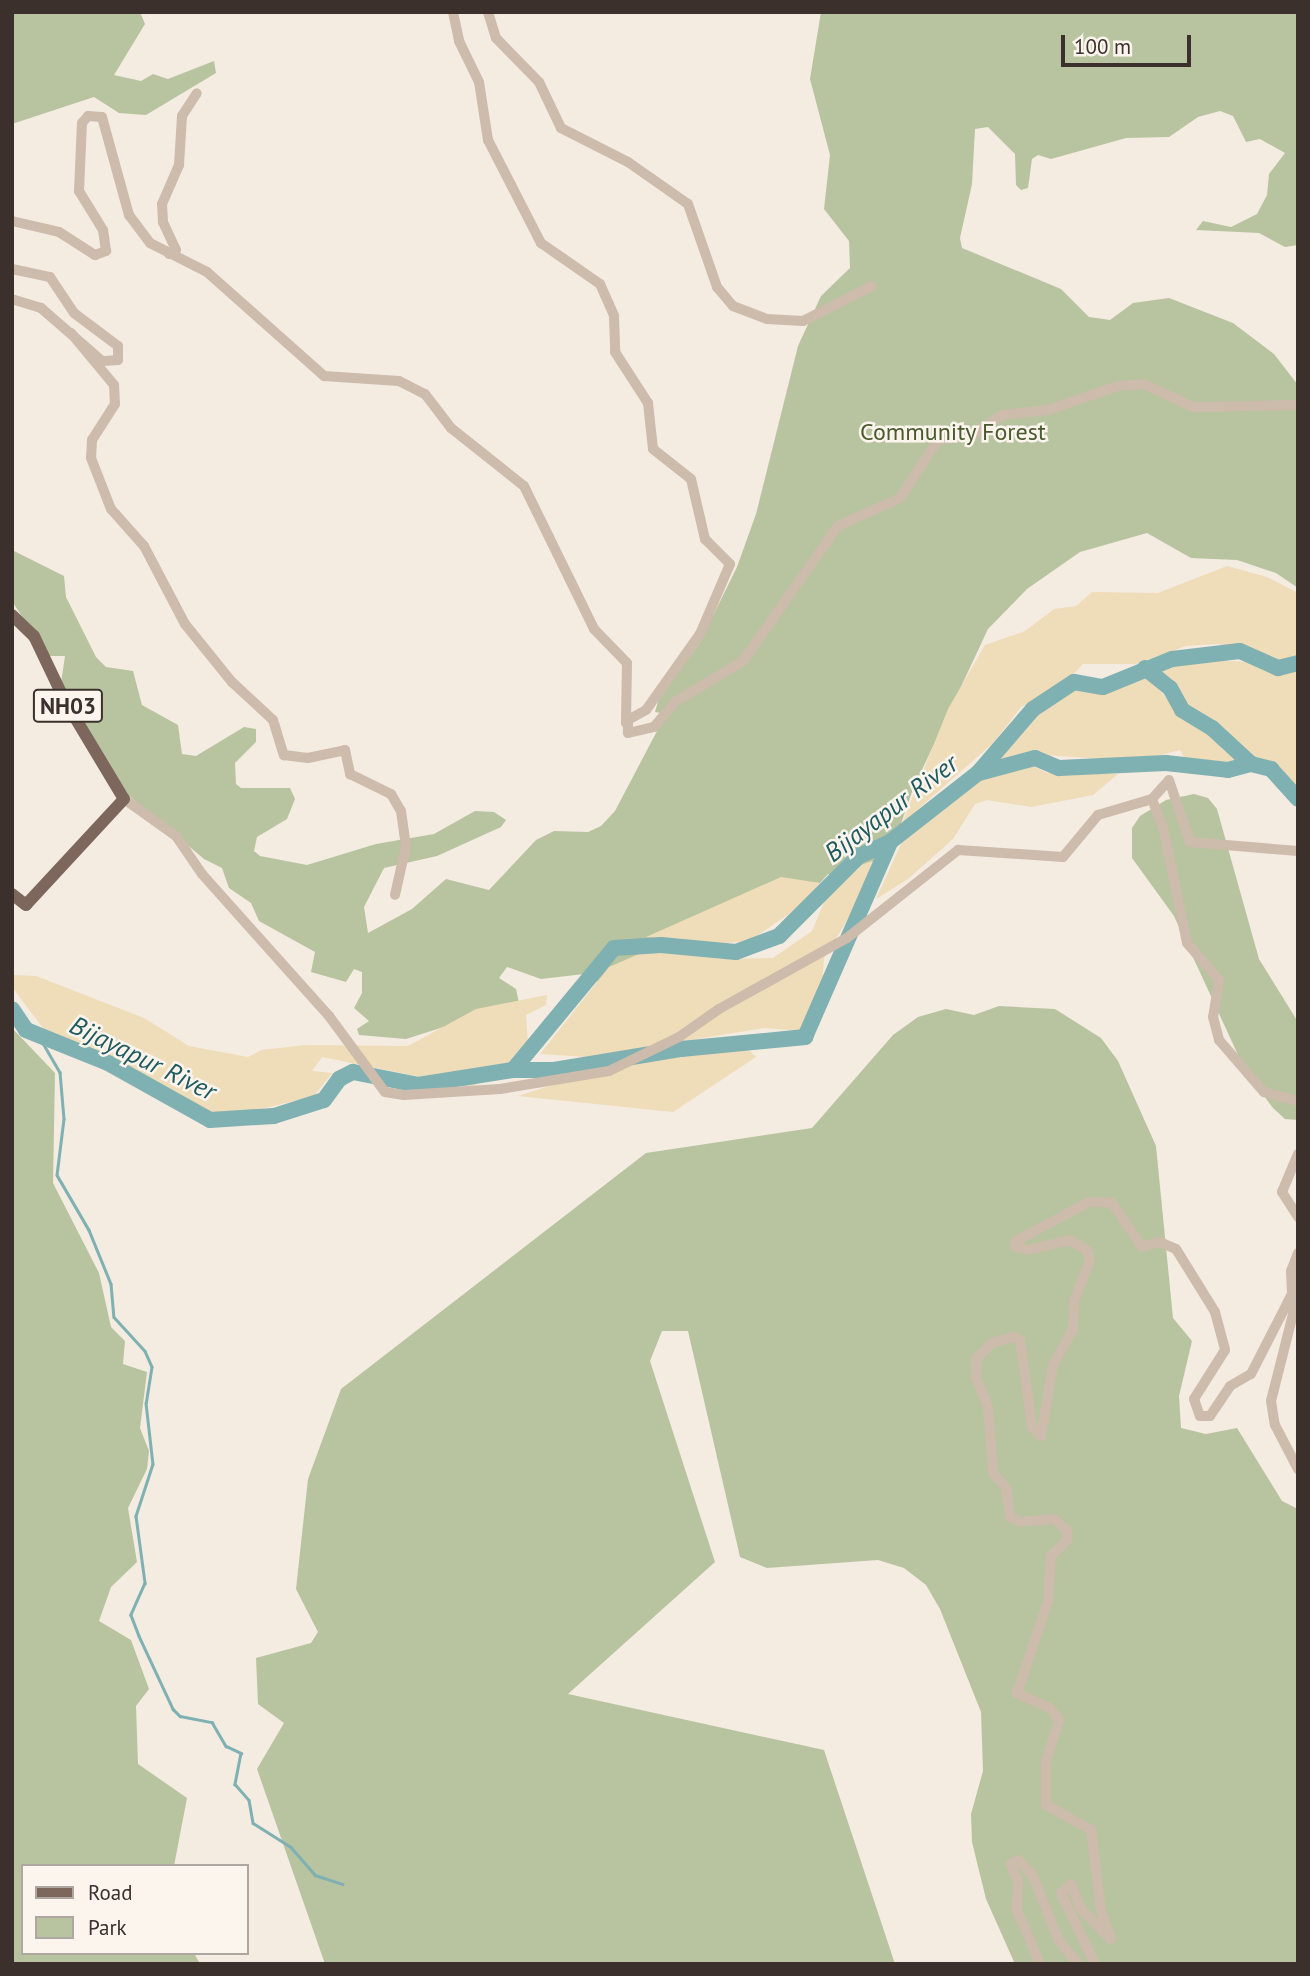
<!DOCTYPE html>
<html>
<head>
<meta charset="utf-8">
<style>
  body { margin:0 }
  #map { position:relative; width:1310px; height:1976px; overflow:hidden; background:#f4ebe1; font-family:"PT Sans",sans-serif }
  div>[style] { position:absolute }
  [style*='--x'] { left:calc(var(--x)*1px); top:calc(var(--y)*1px); width:calc(var(--w)*1px); rotate:calc(var(--a)*1deg) }
  .green>* { inset:0; background:#b8c4a0 }
  .sand>* { inset:0; background:#efdcb8 }
  .stream>* { height:2.5px; margin:-1.25px; padding:0 1.25px; transform-origin:1.25px; border-radius:1.25px; background:#7fb0b2 }
  .river>* { height:16px; margin:-8px; padding:0 8px; transform-origin:8px; border-radius:8px; background:#7fb0b2 }
  .minor>* { height:10px; margin:-5px; padding:0 5px; transform-origin:5px; border-radius:5px; background:#cdbbac }
  .major>* { height:12px; margin:-6px; padding:0 6px; transform-origin:6px; border-radius:6px; background:#7d675c }
  span { translate:-50% -50%; white-space:nowrap; text-align:center; line-height:1.15; -webkit-text-stroke:5px #fbf5ee; paint-order:stroke }
  .shield-label span { padding:2px 5px; background:#fbf5ee; border:2px solid; border-radius:5px; -webkit-text-stroke-width:0 }
  .shield-label { font-size:23px; color:#3b302b; font-weight:700 }
  .park-label { font-size:24px; color:#4a5a2e }
  .water-label { font-size:26px; color:#1f5a5e; font-style:italic }
  .frame { position:absolute; inset:0; border:14px solid #3b302b; pointer-events:none }
  .legend { position:absolute; left:21px; top:1864px; width:228px; height:91px; box-sizing:border-box; background:#fbf5ee; border:2px solid #aea6a0; margin:0; padding:9px 12px; list-style:none; font-size:21px; color:#3b302b }
  .legend li { display:flex; align-items:center; gap:14px; height:35px }
  .legend b { width:35px; border:2px solid #aea6a0 }
  .scale { position:absolute; left:1061px; top:35px; width:130px; height:32px; box-sizing:border-box; border:4px solid #3b302b; border-top:0; padding-left:9px; font-size:21px; line-height:24px; white-space:nowrap; color:#3b302b; -webkit-text-stroke:5px #fbf5ee; paint-order:stroke }
</style>
</head>
<body>
<div id="map">
  <div class="green">
    <i style="clip-path:polygon(12px 12px,140px 12px,145px 24px,114px 75px,141px 81px,153px 74px,168px 79px,214px 61px,216px 73px,146px 115px,119px 113px,94px 97px,12px 124px)"></i>
    <i style="clip-path:polygon(821px 12px,1298px 12px,1298px 245px,1285px 247px,1259px 233px,1196px 230px,1203px 221px,1231px 227px,1257px 214px,1267px 195px,1269px 174px,1285px 153px,1260px 139px,1246px 142px,1233px 116px,1220px 111px,1198px 117px,1169px 137px,1126px 138px,1051px 159px,1038px 155px,1032px 159px,1028px 188px,1021px 190px,1016px 185px,1015px 154px,988px 127px,975px 129px,972px 184px,960px 238px,962px 248px,1061px 289px,1089px 317px,1110px 320px,1133px 303px,1169px 298px,1233px 323px,1274px 354px,1298px 385px,1298px 588px,1276px 573px,1237px 560px,1191px 558px,1147px 533px,1080px 552px,1027px 589px,988px 629px,913px 789px,895px 841px,882px 856px,840px 881px,828px 874px,820px 883px,803px 882px,596px 982px,584px 974px,541px 979px,507px 967px,499px 978px,516px 989px,519px 1003px,406px 1039px,359px 1035px,357px 1029px,369px 1021px,354px 1008px,362px 993px,362px 972px,354px 969px,346px 982px,311px 972px,315px 952px,259px 921px,251px 903px,229px 888px,222px 868px,204px 859px,127px 794px,66px 696px,61px 683px,65px 656px,47px 656px,12px 601px,12px 550px,64px 576px,66px 597px,96px 657px,106px 667px,133px 671px,142px 705px,178px 725px,182px 754px,196px 756px,244px 727px,256px 729px,256px 742px,235px 763px,236px 784px,241px 788px,290px 788px,295px 799px,287px 819px,257px 837px,254px 851px,260px 856px,307px 865px,376px 844px,434px 834px,475px 811px,494px 812px,506px 820px,501px 827px,437px 856px,384px 868px,364px 907px,368px 933px,412px 909px,446px 879px,489px 890px,536px 840px,554px 831px,588px 832px,601px 826px,615px 811px,666px 714px,655px 712px,659px 698px,699px 644px,737px 567px,756px 514px,798px 346px,821px 296px,850px 268px,849px 241px,824px 209px,830px 155px,810px 79px)"></i>
    <i style="clip-path:polygon(1194px 794px,1208px 798px,1217px 809px,1259px 959px,1298px 1022px,1298px 1120px,1285px 1119px,1273px 1108px,1245px 1070px,1174px 916px,1132px 858px,1132px 828px,1140px 816px,1166px 800px)"></i>
    <i style="clip-path:polygon(999px 1006px,1055px 1009px,1101px 1038px,1118px 1061px,1156px 1146px,1173px 1318px,1192px 1341px,1179px 1396px,1181px 1428px,1206px 1434px,1237px 1428px,1282px 1501px,1298px 1509px,1298px 1964px,1015px 1964px,986px 1899px,972px 1842px,971px 1814px,983px 1771px,981px 1712px,940px 1609px,926px 1585px,904px 1568px,878px 1560px,767px 1568px,740px 1557px,688px 1331px,662px 1331px,650px 1361px,715px 1562px,568px 1694px,824px 1750px,895px 1964px,325px 1964px,257px 1769px,284px 1723px,258px 1704px,256px 1658px,311px 1643px,318px 1632px,296px 1589px,308px 1479px,341px 1389px,646px 1153px,812px 1128px,893px 1035px,918px 1017px,946px 1009px,974px 1015px)"></i>
    <i style="clip-path:polygon(12px 1028px,55px 1073px,53px 1183px,99px 1273px,111px 1327px,125px 1341px,123px 1364px,147px 1372px,140px 1428px,149px 1451px,147px 1469px,128px 1508px,137px 1562px,111px 1587px,99px 1621px,131px 1640px,149px 1689px,136px 1706px,138px 1764px,187px 1798px,174px 1866px,23px 1866px,23px 1953px,194px 1953px,200px 1964px,12px 1964px)"></i>
  </div>
  <div class="sand">
    <i style="clip-path:polygon(1227px 566px,1267px 577px,1298px 593px,1298px 657px,1281px 663px,1252px 649px,1217px 644px,1186px 646px,1136px 664px,1083px 664px,1064px 684px,1021px 707px,994px 742px,916px 811px,895px 841px,948px 709px,985px 645px,1025px 631px,1054px 609px,1076px 606px,1092px 592px,1158px 593px)"></i>
    <i style="clip-path:polygon(1201px 659px,1248px 662px,1278px 672px,1298px 669px,1298px 790px,1184px 705px,1158px 669px)"></i>
    <i style="clip-path:polygon(1145px 673px,1181px 716px,1210px 730px,1222px 749px,1244px 763px,1185px 759px,1180px 750px,1138px 761px,1041px 755px,996px 761px,1044px 703px,1078px 689px,1106px 690px)"></i>
    <i style="clip-path:polygon(1031px 765px,1047px 773px,1118px 774px,1093px 795px,1031px 807px,987px 800px,975px 804px,953px 839px,908px 879px,876px 899px,902px 842px,952px 798px,979px 777px)"></i>
    <i style="clip-path:polygon(872px 861px,863px 894px,824px 958px,822px 985px,801px 1031px,764px 1028px,587px 1057px,540px 1054px,609px 967px,655px 947px,721px 959px,773px 958px,812px 931px,825px 900px,858px 866px)"></i>
    <i style="clip-path:polygon(781px 877px,820px 883px,798px 908px,749px 941px,714px 944px,646px 937px)"></i>
    <i style="clip-path:polygon(12px 975px,36px 976px,144px 1018px,189px 1046px,248px 1057px,262px 1050px,306px 1045px,408px 1046px,476px 1009px,547px 995px,546px 1005px,526px 1015px,528px 1045px,501px 1071px,471px 1087px,322px 1057px,312px 1071px,332px 1073px,314px 1096px,249px 1112px,208px 1112px,43px 1028px,12px 987px)"></i>
    <i style="clip-path:polygon(747px 1048px,756px 1057px,673px 1112px,518px 1096px,626px 1062px,678px 1051px)"></i>
  </div>
  <div class="stream">
    <i style="--x:26;--y:1030;--w:21;--a:37"></i>
    <i style="--x:43;--y:1043;--w:34;--a:60"></i>
    <i style="--x:60;--y:1072;--w:47;--a:85.1"></i>
    <i style="--x:64;--y:1119;--w:56;--a:97.1"></i>
    <i style="--x:57;--y:1175;--w:64;--a:59.8"></i>
    <i style="--x:89;--y:1230;--w:58;--a:67.8"></i>
    <i style="--x:111;--y:1284;--w:33;--a:85"></i>
    <i style="--x:114;--y:1317;--w:46;--a:47.6"></i>
    <i style="--x:145;--y:1351;--w:17;--a:66"></i>
    <i style="--x:152;--y:1367;--w:36;--a:99"></i>
    <i style="--x:146;--y:1403;--w:61;--a:83.5"></i>
    <i style="--x:153;--y:1464;--w:55;--a:108.1"></i>
    <i style="--x:136;--y:1516;--w:68;--a:82.3"></i>
    <i style="--x:145;--y:1583;--w:35;--a:114"></i>
    <i style="--x:131;--y:1615;--w:22;--a:69"></i>
    <i style="--x:139;--y:1636;--w:81;--a:65"></i>
    <i style="--x:173;--y:1709;--w:10;--a:45"></i>
    <i style="--x:180;--y:1716;--w:33;--a:11"></i>
    <i style="--x:212;--y:1722;--w:28;--a:60"></i>
    <i style="--x:226;--y:1746;--w:17;--a:25"></i>
    <i style="--x:241;--y:1753;--w:32;--a:101"></i>
    <i style="--x:235;--y:1784;--w:21;--a:49"></i>
    <i style="--x:249;--y:1800;--w:23;--a:80"></i>
    <i style="--x:253;--y:1823;--w:45;--a:32.3"></i>
    <i style="--x:291;--y:1847;--w:37;--a:49"></i>
    <i style="--x:315;--y:1875;--w:29;--a:18"></i>
  </div>
  <div class="river">
    <i style="--x:1145;--y:668;--w:32;--a:39"></i>
    <i style="--x:1170;--y:688;--w:25;--a:61"></i>
    <i style="--x:1182;--y:710;--w:35;--a:31"></i>
    <i style="--x:1212;--y:728;--w:53;--a:42.7"></i>
    <i style="--x:1251;--y:764;--w:21;--a:14"></i>
    <i style="--x:1271;--y:769;--w:40;--a:48"></i>
    <i style="--x:979;--y:773;--w:58;--a:-15"></i>
    <i style="--x:1035;--y:758;--w:26;--a:23"></i>
    <i style="--x:1059;--y:768;--w:107;--a:-2.7"></i>
    <i style="--x:1166;--y:763;--w:62;--a:6.4"></i>
    <i style="--x:1228;--y:770;--w:24;--a:-15"></i>
    <i style="--x:12;--y:1009;--w:25;--a:56"></i>
    <i style="--x:26;--y:1030;--w:88;--a:21.9"></i>
    <i style="--x:108;--y:1063;--w:117;--a:29.2"></i>
    <i style="--x:210;--y:1120;--w:64;--a:-3.6"></i>
    <i style="--x:274;--y:1116;--w:52;--a:-17.7"></i>
    <i style="--x:324;--y:1100;--w:26;--a:-54"></i>
    <i style="--x:339;--y:1079;--w:16;--a:-27"></i>
    <i style="--x:353;--y:1072;--w:66;--a:11.3"></i>
    <i style="--x:418;--y:1085;--w:96;--a:-9"></i>
    <i style="--x:513;--y:1070;--w:158;--a:-50.4"></i>
    <i style="--x:614;--y:948;--w:47;--a:-3.7"></i>
    <i style="--x:661;--y:945;--w:75;--a:5.3"></i>
    <i style="--x:736;--y:952;--w:46;--a:-20.4"></i>
    <i style="--x:779;--y:936;--w:113;--a:-45"></i>
    <i style="--x:859;--y:856;--w:34;--a:-24"></i>
    <i style="--x:890;--y:842;--w:112;--a:-38.1"></i>
    <i style="--x:978;--y:773;--w:84;--a:-49.3"></i>
    <i style="--x:1033;--y:709;--w:49;--a:-33.4"></i>
    <i style="--x:1074;--y:682;--w:29;--a:10"></i>
    <i style="--x:1103;--y:687;--w:74;--a:-22.1"></i>
    <i style="--x:1172;--y:659;--w:68;--a:-6.7"></i>
    <i style="--x:1240;--y:651;--w:42;--a:24.1"></i>
    <i style="--x:1278;--y:668;--w:21;--a:-14"></i>
    <i style="--x:513;--y:1070;--w:41;--a:0"></i>
    <i style="--x:554;--y:1070;--w:129;--a:-9.4"></i>
    <i style="--x:681;--y:1049;--w:125;--a:-5.5"></i>
    <i style="--x:805;--y:1037;--w:213;--a:-66.4"></i>
  </div>
  <div class="minor">
    <i style="--x:453;--y:12;--w:30;--a:78"></i>
    <i style="--x:459;--y:41;--w:46;--a:64"></i>
    <i style="--x:479;--y:82;--w:59;--a:81.2"></i>
    <i style="--x:488;--y:140;--w:116;--a:62.8"></i>
    <i style="--x:541;--y:243;--w:72;--a:34.8"></i>
    <i style="--x:600;--y:284;--w:35;--a:66"></i>
    <i style="--x:614;--y:316;--w:36;--a:88"></i>
    <i style="--x:615;--y:352;--w:61;--a:57.1"></i>
    <i style="--x:648;--y:403;--w:46;--a:83.8"></i>
    <i style="--x:653;--y:449;--w:48;--a:38.3"></i>
    <i style="--x:691;--y:479;--w:62;--a:76.9"></i>
    <i style="--x:705;--y:539;--w:35;--a:45"></i>
    <i style="--x:730;--y:564;--w:76;--a:113.2"></i>
    <i style="--x:700;--y:634;--w:93;--a:125.4"></i>
    <i style="--x:646;--y:710;--w:21;--a:151"></i>
    <i style="--x:628;--y:720;--w:13;--a:90"></i>
    <i style="--x:628;--y:733;--w:27;--a:-13"></i>
    <i style="--x:654;--y:727;--w:33;--a:-50"></i>
    <i style="--x:675;--y:702;--w:79;--a:-31.1"></i>
    <i style="--x:743;--y:661;--w:165;--a:-54.9"></i>
    <i style="--x:838;--y:526;--w:68;--a:-24.3"></i>
    <i style="--x:900;--y:498;--w:69;--a:-56.8"></i>
    <i style="--x:938;--y:440;--w:36;--a:-9"></i>
    <i style="--x:974;--y:434;--w:34;--a:-34"></i>
    <i style="--x:1002;--y:415;--w:46;--a:-6.2"></i>
    <i style="--x:1048;--y:410;--w:74;--a:-18.9"></i>
    <i style="--x:1118;--y:386;--w:26;--a:-4"></i>
    <i style="--x:1144;--y:384;--w:54;--a:25.1"></i>
    <i style="--x:1193;--y:407;--w:105;--a:-1.1"></i>
    <i style="--x:488;--y:12;--w:27;--a:73"></i>
    <i style="--x:496;--y:38;--w:62;--a:45.7"></i>
    <i style="--x:539;--y:82;--w:51;--a:64.4"></i>
    <i style="--x:561;--y:128;--w:75;--a:26.9"></i>
    <i style="--x:628;--y:162;--w:73;--a:35"></i>
    <i style="--x:688;--y:204;--w:88;--a:70.7"></i>
    <i style="--x:717;--y:287;--w:25;--a:50"></i>
    <i style="--x:733;--y:306;--w:36;--a:21"></i>
    <i style="--x:767;--y:319;--w:36;--a:3"></i>
    <i style="--x:803;--y:321;--w:77;--a:-26.9"></i>
    <i style="--x:12;--y:221;--w:48;--a:13.2"></i>
    <i style="--x:59;--y:232;--w:43;--a:32.6"></i>
    <i style="--x:95;--y:255;--w:12;--a:-20"></i>
    <i style="--x:106;--y:251;--w:21;--a:-98"></i>
    <i style="--x:103;--y:230;--w:46;--a:-121.6"></i>
    <i style="--x:79;--y:191;--w:68;--a:-87.5"></i>
    <i style="--x:82;--y:123;--w:9;--a:-49"></i>
    <i style="--x:88;--y:116;--w:14;--a:4"></i>
    <i style="--x:102;--y:117;--w:102;--a:74.6"></i>
    <i style="--x:129;--y:215;--w:35;--a:53"></i>
    <i style="--x:150;--y:243;--w:64;--a:27"></i>
    <i style="--x:207;--y:272;--w:157;--a:41.6"></i>
    <i style="--x:324;--y:376;--w:75;--a:3.8"></i>
    <i style="--x:399;--y:381;--w:29;--a:27"></i>
    <i style="--x:425;--y:394;--w:43;--a:52.6"></i>
    <i style="--x:451;--y:428;--w:93;--a:38.5"></i>
    <i style="--x:524;--y:486;--w:159;--a:63.9"></i>
    <i style="--x:594;--y:629;--w:47;--a:45.9"></i>
    <i style="--x:627;--y:663;--w:60;--a:91"></i>
    <i style="--x:169;--y:254;--w:8;--a:-30"></i>
    <i style="--x:176;--y:250;--w:31;--a:-115"></i>
    <i style="--x:163;--y:222;--w:18;--a:-93"></i>
    <i style="--x:162;--y:204;--w:43;--a:-66.4"></i>
    <i style="--x:179;--y:165;--w:49;--a:-86.5"></i>
    <i style="--x:182;--y:116;--w:27;--a:-57"></i>
    <i style="--x:12;--y:269;--w:39;--a:12"></i>
    <i style="--x:50;--y:277;--w:43;--a:56.3"></i>
    <i style="--x:74;--y:313;--w:55;--a:36.9"></i>
    <i style="--x:118;--y:346;--w:14;--a:90"></i>
    <i style="--x:118;--y:360;--w:16;--a:176"></i>
    <i style="--x:102;--y:361;--w:81;--a:-139"></i>
    <i style="--x:41;--y:308;--w:30;--a:-163"></i>
    <i style="--x:71;--y:333;--w:67;--a:50.4"></i>
    <i style="--x:114;--y:385;--w:19;--a:87"></i>
    <i style="--x:115;--y:404;--w:43;--a:122.6"></i>
    <i style="--x:92;--y:440;--w:18;--a:93"></i>
    <i style="--x:91;--y:458;--w:55;--a:68.6"></i>
    <i style="--x:111;--y:509;--w:50;--a:48.3"></i>
    <i style="--x:144;--y:546;--w:88;--a:62.3"></i>
    <i style="--x:185;--y:624;--w:75;--a:51"></i>
    <i style="--x:232;--y:682;--w:56;--a:42.8"></i>
    <i style="--x:273;--y:720;--w:37;--a:73"></i>
    <i style="--x:284;--y:755;--w:24;--a:7"></i>
    <i style="--x:308;--y:758;--w:38;--a:-12"></i>
    <i style="--x:345;--y:750;--w:25;--a:78"></i>
    <i style="--x:350;--y:774;--w:46;--a:26"></i>
    <i style="--x:391;--y:794;--w:20;--a:60"></i>
    <i style="--x:401;--y:811;--w:35;--a:82"></i>
    <i style="--x:406;--y:846;--w:50;--a:102.7"></i>
    <i style="--x:124;--y:799;--w:64;--a:35.4"></i>
    <i style="--x:176;--y:836;--w:46;--a:55.6"></i>
    <i style="--x:202;--y:874;--w:191;--a:48.2"></i>
    <i style="--x:329;--y:1016;--w:94;--a:53.6"></i>
    <i style="--x:385;--y:1092;--w:19;--a:9"></i>
    <i style="--x:404;--y:1095;--w:96;--a:-3.6"></i>
    <i style="--x:500;--y:1089;--w:110;--a:-9.4"></i>
    <i style="--x:609;--y:1071;--w:78;--a:-25.9"></i>
    <i style="--x:679;--y:1037;--w:49;--a:-35"></i>
    <i style="--x:719;--y:1009;--w:146;--a:-29"></i>
    <i style="--x:847;--y:938;--w:142;--a:-38.4"></i>
    <i style="--x:958;--y:850;--w:105;--a:3.8"></i>
    <i style="--x:1063;--y:857;--w:55;--a:-50.2"></i>
    <i style="--x:1098;--y:815;--w:56;--a:-16.5"></i>
    <i style="--x:1152;--y:799;--w:25;--a:-48"></i>
    <i style="--x:1169;--y:780;--w:65;--a:71.3"></i>
    <i style="--x:1190;--y:842;--w:108;--a:4.8"></i>
    <i style="--x:1152;--y:799;--w:30;--a:69"></i>
    <i style="--x:1163;--y:827;--w:118;--a:78.3"></i>
    <i style="--x:1187;--y:943;--w:49;--a:49.1"></i>
    <i style="--x:1219;--y:980;--w:37;--a:99"></i>
    <i style="--x:1213;--y:1017;--w:24;--a:75"></i>
    <i style="--x:1219;--y:1040;--w:69;--a:49.1"></i>
    <i style="--x:1264;--y:1092;--w:35;--a:15"></i>
    <i style="--x:1298;--y:1154;--w:41;--a:112.8"></i>
    <i style="--x:1282;--y:1192;--w:30;--a:57"></i>
    <i style="--x:1298;--y:1253;--w:19;--a:111"></i>
    <i style="--x:1291;--y:1271;--w:43;--a:87.3"></i>
    <i style="--x:1293;--y:1314;--w:90;--a:104.2"></i>
    <i style="--x:1271;--y:1401;--w:24;--a:81"></i>
    <i style="--x:1275;--y:1425;--w:50;--a:62.4"></i>
    <i style="--x:1040;--y:1964;--w:59;--a:-113.1"></i>
    <i style="--x:1017;--y:1910;--w:28;--a:-88"></i>
    <i style="--x:1018;--y:1882;--w:19;--a:-111"></i>
    <i style="--x:1011;--y:1864;--w:8;--a:-30"></i>
    <i style="--x:1018;--y:1860;--w:20;--a:45"></i>
    <i style="--x:1032;--y:1874;--w:72;--a:68.1"></i>
    <i style="--x:1059;--y:1941;--w:30;--a:50"></i>
    <i style="--x:1095;--y:1964;--w:79;--a:-115.6"></i>
    <i style="--x:1061;--y:1893;--w:13;--a:-42"></i>
    <i style="--x:1071;--y:1884;--w:27;--a:68"></i>
    <i style="--x:1081;--y:1909;--w:42;--a:45"></i>
    <i style="--x:1111;--y:1939;--w:30;--a:-110"></i>
    <i style="--x:1101;--y:1911;--w:82;--a:-97"></i>
    <i style="--x:1091;--y:1830;--w:51;--a:-150.9"></i>
    <i style="--x:1046;--y:1805;--w:44;--a:-90"></i>
    <i style="--x:1046;--y:1761;--w:43;--a:-72.4"></i>
    <i style="--x:1059;--y:1720;--w:15;--a:-127"></i>
    <i style="--x:1050;--y:1708;--w:36;--a:-156"></i>
    <i style="--x:1017;--y:1693;--w:97;--a:-71.4"></i>
    <i style="--x:1048;--y:1601;--w:45;--a:-86.2"></i>
    <i style="--x:1051;--y:1556;--w:23;--a:-45"></i>
    <i style="--x:1067;--y:1540;--w:9;--a:-90"></i>
    <i style="--x:1067;--y:1531;--w:18;--a:-137"></i>
    <i style="--x:1054;--y:1519;--w:33;--a:175"></i>
    <i style="--x:1021;--y:1522;--w:12;--a:-156"></i>
    <i style="--x:1010;--y:1517;--w:29;--a:-98"></i>
    <i style="--x:1006;--y:1488;--w:20;--a:-131"></i>
    <i style="--x:993;--y:1473;--w:66;--a:-94.3"></i>
    <i style="--x:988;--y:1407;--w:32;--a:-112"></i>
    <i style="--x:976;--y:1377;--w:18;--a:-90"></i>
    <i style="--x:976;--y:1359;--w:23;--a:-45"></i>
    <i style="--x:992;--y:1343;--w:22;--a:-16"></i>
    <i style="--x:1013;--y:1337;--w:8;--a:23"></i>
    <i style="--x:1020;--y:1340;--w:88;--a:82.1"></i>
    <i style="--x:1032;--y:1427;--w:13;--a:45"></i>
    <i style="--x:1041;--y:1436;--w:72;--a:-80.4"></i>
    <i style="--x:1053;--y:1365;--w:41;--a:-60.9"></i>
    <i style="--x:1073;--y:1329;--w:28;--a:-88"></i>
    <i style="--x:1074;--y:1301;--w:44;--a:-68.7"></i>
    <i style="--x:1090;--y:1260;--w:10;--a:-107"></i>
    <i style="--x:1087;--y:1250;--w:20;--a:-150"></i>
    <i style="--x:1070;--y:1240;--w:43;--a:166.6"></i>
    <i style="--x:1028;--y:1250;--w:13;--a:-167"></i>
    <i style="--x:1015;--y:1247;--w:6;--a:-81"></i>
    <i style="--x:1016;--y:1241;--w:83;--a:-28.1"></i>
    <i style="--x:1089;--y:1202;--w:23;--a:2"></i>
    <i style="--x:1112;--y:1203;--w:53;--a:55.7"></i>
    <i style="--x:1142;--y:1247;--w:19;--a:-16"></i>
    <i style="--x:1160;--y:1242;--w:17;--a:24"></i>
    <i style="--x:1176;--y:1249;--w:74;--a:58.2"></i>
    <i style="--x:1215;--y:1312;--w:39;--a:75"></i>
    <i style="--x:1225;--y:1350;--w:58;--a:122.3"></i>
    <i style="--x:1194;--y:1399;--w:18;--a:71"></i>
    <i style="--x:1200;--y:1416;--w:10;--a:0"></i>
    <i style="--x:1210;--y:1416;--w:36;--a:-56"></i>
    <i style="--x:1230;--y:1386;--w:24;--a:-30"></i>
    <i style="--x:1251;--y:1374;--w:92;--a:-62.9"></i>
  </div>
  <div class="major">
    <i style="--x:12;--y:615;--w:30;--a:44"></i>
    <i style="--x:34;--y:636;--w:72;--a:64.5"></i>
    <i style="--x:65;--y:701;--w:114;--a:59"></i>
    <i style="--x:124;--y:799;--w:144;--a:132.8"></i>
    <i style="--x:26;--y:905;--w:18;--a:-142"></i>
  </div>
  <div class="shield-label">
    <span style="left:68px;top:706px">NH03</span>
  </div>
  <div class="park-label">
    <span style="left:953px;top:432px">Community Forest</span>
  </div>
  <div class="water-label">
    <span style="left:891px;top:808px;rotate:-37deg">Bijayapur River</span>
    <span style="left:143px;top:1058px;rotate:26deg">Bijayapur River</span>
  </div>
  <div class="frame"></div>
  <ul class="legend">
  <li><b style="height:9px;background:#7d675c"></b>Road</li>
  <li><b style="height:19px;background:#b8c4a0"></b>Park</li>
  </ul>
  <div class="scale">100 m</div>
</div>
</body>
</html>
